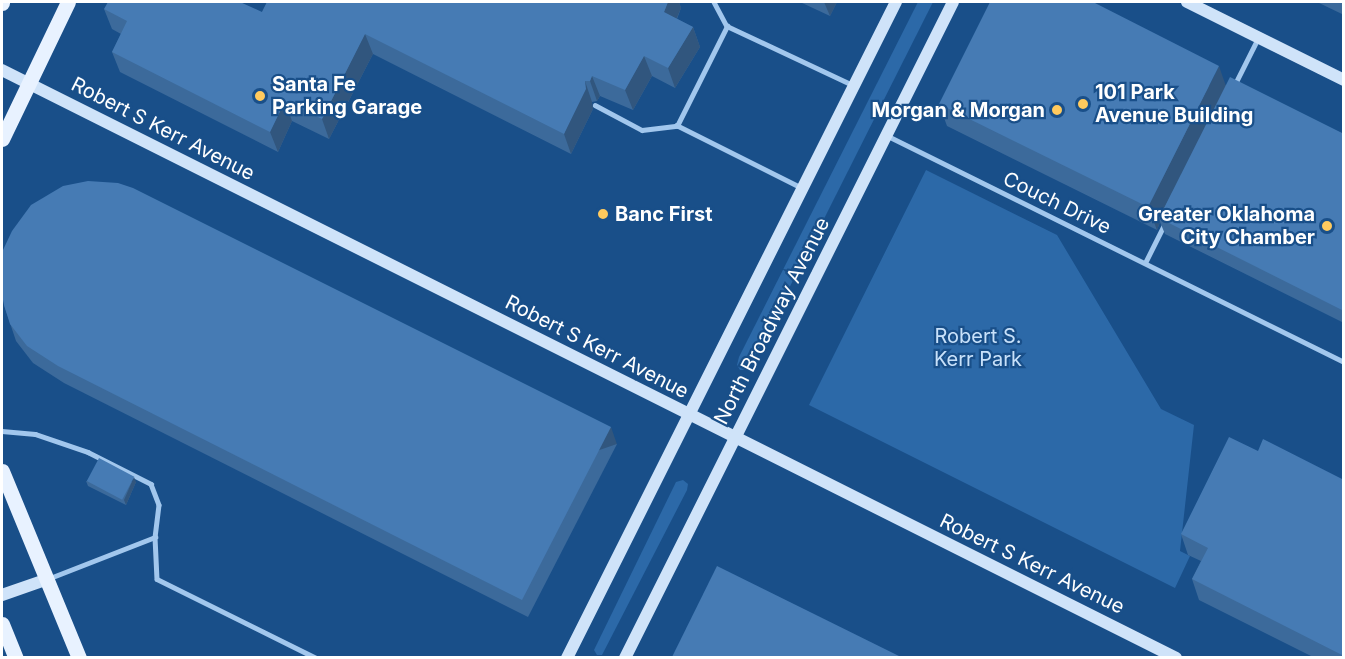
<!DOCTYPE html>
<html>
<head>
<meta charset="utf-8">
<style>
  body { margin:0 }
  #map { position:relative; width:1345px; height:659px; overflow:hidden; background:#194f89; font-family:Inter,sans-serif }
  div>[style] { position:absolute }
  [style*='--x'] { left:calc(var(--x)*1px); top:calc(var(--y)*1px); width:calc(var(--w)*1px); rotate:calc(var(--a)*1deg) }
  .green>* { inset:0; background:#2c69a8 }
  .lane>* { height:4.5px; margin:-2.25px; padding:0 2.25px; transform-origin:2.25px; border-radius:2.25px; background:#a2c7ed }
  .secondary>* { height:12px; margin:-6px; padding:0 6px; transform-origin:6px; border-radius:6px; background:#cfe3f9 }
  .primary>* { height:15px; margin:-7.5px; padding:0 7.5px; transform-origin:7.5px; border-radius:7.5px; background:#e8f2ff }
  .wall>* { inset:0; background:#3c6a9b }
  .shaded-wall>* { inset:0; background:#31567e; transform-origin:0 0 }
  .building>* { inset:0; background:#467bb4; transform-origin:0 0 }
  .dots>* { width:16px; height:16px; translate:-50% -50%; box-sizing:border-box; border:3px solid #194f89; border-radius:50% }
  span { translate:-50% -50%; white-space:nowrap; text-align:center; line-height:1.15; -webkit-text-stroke:4.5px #194f89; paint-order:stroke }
  .poi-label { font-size:20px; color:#fff; font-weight:700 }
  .left { translate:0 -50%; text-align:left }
  .right { translate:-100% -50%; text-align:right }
  .street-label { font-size:20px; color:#fff }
  .park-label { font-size:20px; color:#c8e1fa }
  .frame { position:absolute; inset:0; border:3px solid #fff; pointer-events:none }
</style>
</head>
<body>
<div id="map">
  <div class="green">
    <i style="clip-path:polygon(918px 2px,933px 2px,751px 364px,747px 370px,740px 370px,737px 365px,739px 357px)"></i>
    <i style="clip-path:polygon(926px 170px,1057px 235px,1161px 409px,1194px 425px,1180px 551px,1190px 556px,1175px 588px,809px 405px)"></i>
    <i style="clip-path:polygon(683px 480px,688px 484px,687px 490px,602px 655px,597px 655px,594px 650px,676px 482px)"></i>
  </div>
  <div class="lane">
    <i style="--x:714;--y:2;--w:27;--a:62"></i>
    <i style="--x:1235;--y:84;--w:51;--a:-63.4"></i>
    <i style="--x:595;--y:105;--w:53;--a:28"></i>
    <i style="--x:642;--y:130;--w:35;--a:-7"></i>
    <i style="--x:886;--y:135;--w:511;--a:26.36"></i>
    <i style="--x:801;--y:188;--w:139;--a:-153.4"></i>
    <i style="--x:677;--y:126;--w:112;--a:-63.4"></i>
    <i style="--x:727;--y:26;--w:139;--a:25.1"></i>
    <i style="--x:1145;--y:263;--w:45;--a:-63.4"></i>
    <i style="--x:2;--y:431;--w:33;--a:5"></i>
    <i style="--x:35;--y:434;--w:56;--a:18.8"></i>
    <i style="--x:88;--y:452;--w:71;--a:26.9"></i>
    <i style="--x:151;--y:484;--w:22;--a:69"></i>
    <i style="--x:159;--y:505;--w:32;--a:97"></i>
    <i style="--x:155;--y:537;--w:42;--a:87.3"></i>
    <i style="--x:157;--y:579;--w:178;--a:26.4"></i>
    <i style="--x:50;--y:578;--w:113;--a:-21.3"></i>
  </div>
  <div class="secondary">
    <i style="--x:1187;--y:2;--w:175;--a:26.4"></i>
    <i style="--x:2;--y:70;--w:1313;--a:26.6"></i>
    <i style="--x:2;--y:595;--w:46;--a:-19.2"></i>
    <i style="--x:567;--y:658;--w:734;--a:-63.37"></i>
    <i style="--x:625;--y:658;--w:733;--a:-63.43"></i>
  </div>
  <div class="primary">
    <i style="--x:2;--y:3;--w:1;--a:-90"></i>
    <i style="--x:2;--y:139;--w:152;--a:-64.3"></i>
    <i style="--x:2;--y:471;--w:202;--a:67.6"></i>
    <i style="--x:2;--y:624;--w:37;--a:68"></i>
  </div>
  <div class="wall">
    <i style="clip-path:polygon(267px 2px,679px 2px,681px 8px,677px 19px,693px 27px,700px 47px,675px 88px,652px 76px,633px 110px,600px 96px,597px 101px,592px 102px,593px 109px,571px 154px,373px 54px,329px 139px,292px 121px,278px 152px,120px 72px,112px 52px,121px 34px,112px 29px,104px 9px,262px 12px)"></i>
    <i style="clip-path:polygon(800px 2px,837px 2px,830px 16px)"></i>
    <i style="clip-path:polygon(1317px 2px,1344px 2px,1344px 15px)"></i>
    <i style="clip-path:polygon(1226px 85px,1344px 134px,1344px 323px,1165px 234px,1160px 222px,1157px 230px,947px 126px,939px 104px)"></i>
    <i style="clip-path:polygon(4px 305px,617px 444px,528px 617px,64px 383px,33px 363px,16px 341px)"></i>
    <i style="clip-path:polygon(1258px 451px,1344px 480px,1344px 657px,1313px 657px,1199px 600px,1192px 579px,1201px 561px,1188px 555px,1181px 534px)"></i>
    <i style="clip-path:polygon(86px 481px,136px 482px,126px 505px,88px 486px)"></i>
  </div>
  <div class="shaded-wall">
    <i style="clip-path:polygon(668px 2px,679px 2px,681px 8px,671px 32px,664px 12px)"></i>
    <i style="clip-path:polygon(824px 2px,837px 2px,830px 16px)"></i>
    <i style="clip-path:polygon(693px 27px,700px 47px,675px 88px,668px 68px)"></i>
    <i style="clip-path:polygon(365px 34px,373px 54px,329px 139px,322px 119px)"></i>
    <i style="clip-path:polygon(644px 56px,652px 76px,633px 110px,625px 90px)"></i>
    <i style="clip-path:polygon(1219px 66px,1227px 89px,1159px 218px,1160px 222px,1157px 230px,1148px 207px)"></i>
    <i style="clip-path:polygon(592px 76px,600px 96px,597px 101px,590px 81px)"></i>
    <i style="clip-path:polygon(585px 81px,592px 102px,593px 109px,571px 154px,564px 134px)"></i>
    <i style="clip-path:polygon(285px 101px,292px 121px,278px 152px,270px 132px)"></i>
    <i style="left:611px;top:427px;width:18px;height:195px;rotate:71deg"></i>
    <i style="clip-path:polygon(134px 477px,136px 482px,126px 505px,124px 500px)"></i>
  </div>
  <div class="building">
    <i style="clip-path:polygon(108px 2px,240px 2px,262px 12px,267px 2px,668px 2px,664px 12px,693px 27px,668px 68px,644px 56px,625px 90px,592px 76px,590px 81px,585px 81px,586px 89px,564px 134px,365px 34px,322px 119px,285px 101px,270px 132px,112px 52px,127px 21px,104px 9px)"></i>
    <i style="clip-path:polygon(990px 2px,1093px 2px,1219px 66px,1148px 207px,939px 104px)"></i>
    <i style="clip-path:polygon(1230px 77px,1344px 134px,1344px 311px,1159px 218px)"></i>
    <i style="clip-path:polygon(88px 181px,118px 183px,133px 188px,611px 427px,522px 600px,58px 366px,27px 346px,10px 324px,4px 305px,2px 295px,2px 271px,3px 250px,12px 231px,31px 205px,63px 186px)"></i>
    <i style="clip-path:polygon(1229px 437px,1258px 451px,1263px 439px,1344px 480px,1344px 656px,1192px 579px,1208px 548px,1181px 534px)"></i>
    <i style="left:99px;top:458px;width:40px;height:26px;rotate:28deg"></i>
    <i style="clip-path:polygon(717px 566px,901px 657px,672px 657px)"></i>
  </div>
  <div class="dots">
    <i style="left:260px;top:96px;background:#ffca5e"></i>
    <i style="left:1083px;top:104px;background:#ffca5e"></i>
    <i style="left:1057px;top:110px;background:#ffca5e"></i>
    <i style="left:603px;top:214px;background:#ffca5e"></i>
    <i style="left:1327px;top:226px;background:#ffca5e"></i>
  </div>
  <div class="poi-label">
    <span class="left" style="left:272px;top:96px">Santa Fe<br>Parking Garage</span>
    <span class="left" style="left:1095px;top:104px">101 Park<br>Avenue Building</span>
    <span class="right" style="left:1045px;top:110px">Morgan &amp; Morgan</span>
    <span class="left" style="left:615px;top:214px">Banc First</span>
    <span class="right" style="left:1315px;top:226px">Greater Oklahoma<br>City Chamber</span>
  </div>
  <div class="street-label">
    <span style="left:163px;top:129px;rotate:27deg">Robert S Kerr Avenue</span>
    <span style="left:1057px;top:203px;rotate:26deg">Couch Drive</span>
    <span style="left:772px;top:321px;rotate:-63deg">North Broadway Avenue</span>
    <span style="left:597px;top:347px;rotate:27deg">Robert S Kerr Avenue</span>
    <span style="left:1032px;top:564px;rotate:26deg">Robert S Kerr Avenue</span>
  </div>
  <div class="park-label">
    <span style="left:978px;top:348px">Robert S.<br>Kerr Park</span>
  </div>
  <div class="frame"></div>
</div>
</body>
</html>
